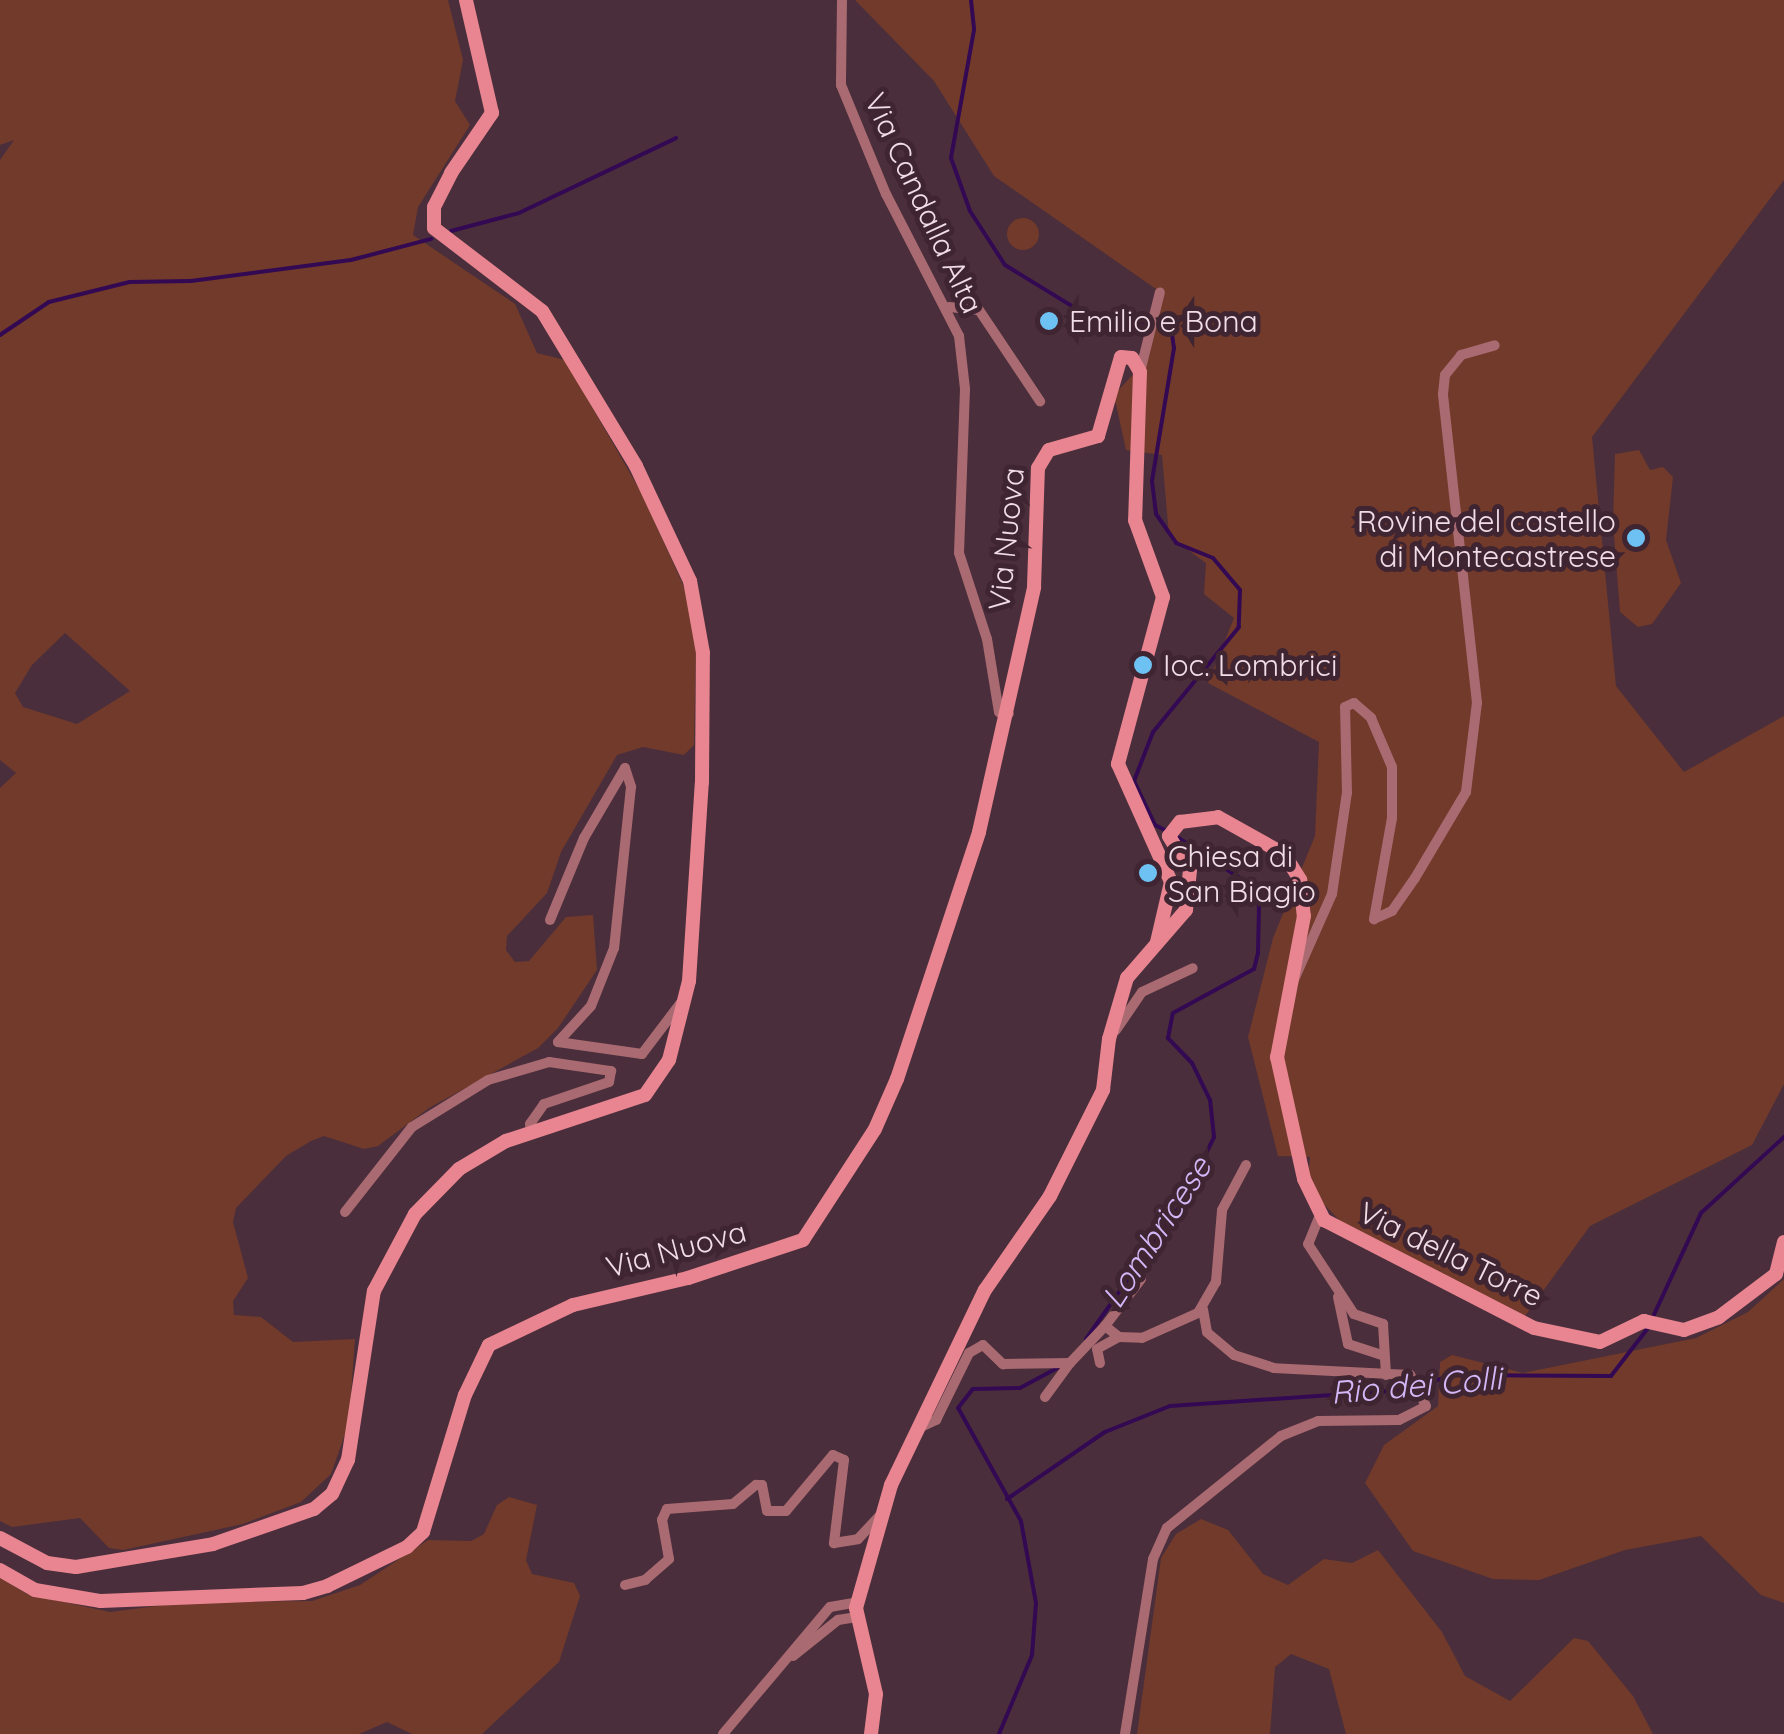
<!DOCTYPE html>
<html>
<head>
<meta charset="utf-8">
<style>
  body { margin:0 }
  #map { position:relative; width:1784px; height:1734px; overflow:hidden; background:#4a2e3b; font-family:Quicksand,sans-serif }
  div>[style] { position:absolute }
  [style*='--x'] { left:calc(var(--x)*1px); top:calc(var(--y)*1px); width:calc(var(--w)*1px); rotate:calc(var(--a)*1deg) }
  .green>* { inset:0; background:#713a2b }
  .round { border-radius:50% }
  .stream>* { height:4px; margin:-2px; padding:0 2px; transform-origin:2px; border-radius:2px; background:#320952 }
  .street>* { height:10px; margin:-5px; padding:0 5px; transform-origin:5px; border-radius:5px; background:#a96a71 }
  .secondary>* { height:14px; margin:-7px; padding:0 7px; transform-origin:7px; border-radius:7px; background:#e88590 }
  .dots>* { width:28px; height:28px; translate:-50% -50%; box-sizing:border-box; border:5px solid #3f2431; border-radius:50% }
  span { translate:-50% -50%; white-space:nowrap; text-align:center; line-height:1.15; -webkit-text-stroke:10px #3f2431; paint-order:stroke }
  .street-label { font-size:30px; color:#f0dde5 }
  .poi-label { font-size:30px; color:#f0dde5 }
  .left { translate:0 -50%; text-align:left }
  .right { translate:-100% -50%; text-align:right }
  .water-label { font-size:32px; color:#d3b7f6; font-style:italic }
</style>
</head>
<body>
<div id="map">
  <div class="green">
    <i style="clip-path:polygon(evenodd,0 0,448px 0,463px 60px,455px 101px,470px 125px,418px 207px,413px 235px,515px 304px,537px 353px,565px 360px,642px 494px,684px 587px,696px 645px,694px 745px,684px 755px,643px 747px,617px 755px,561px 852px,547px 893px,507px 936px,506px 950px,515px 962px,529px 961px,566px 917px,593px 915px,597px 970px,558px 1028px,538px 1048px,429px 1108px,378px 1146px,364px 1149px,324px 1136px,311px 1141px,286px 1156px,236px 1208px,233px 1222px,248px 1278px,233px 1301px,234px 1315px,261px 1317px,293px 1342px,355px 1339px,349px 1423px,331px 1474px,301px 1502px,243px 1524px,123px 1550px,109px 1548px,80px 1518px,12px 1527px,0 1521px,0 788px,16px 773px,0 760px,0 160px,14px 140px,0 145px,0 0,65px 633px,130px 691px,77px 724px,23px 707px,15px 693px,32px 665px,65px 633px)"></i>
    <i style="clip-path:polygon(855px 0,1784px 0,1784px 180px,1592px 437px,1616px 686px,1684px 772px,1784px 716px,1784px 1084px,1752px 1145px,1590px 1226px,1525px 1316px,1350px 1231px,1307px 1187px,1310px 1157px,1278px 1156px,1248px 1037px,1273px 938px,1315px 836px,1319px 742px,1208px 683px,1234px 618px,1204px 594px,1206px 563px,1169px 536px,1162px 455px,1126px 450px,1114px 395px,1149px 357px,1156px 289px,994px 176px,934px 81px)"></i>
    <i class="round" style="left:1007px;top:218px;width:32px;height:32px"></i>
    <i style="clip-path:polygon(1639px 450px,1650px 470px,1663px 467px,1673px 477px,1666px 540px,1681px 583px,1652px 624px,1638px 627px,1620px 612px,1613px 522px,1615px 454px)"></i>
    <i style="clip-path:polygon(1784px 1279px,1784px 1603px,1761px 1595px,1701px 1536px,1625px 1550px,1539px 1580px,1493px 1579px,1413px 1551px,1365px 1483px,1384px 1445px,1438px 1406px,1440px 1362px,1452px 1355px,1523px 1373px,1696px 1338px,1748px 1312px)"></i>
    <i style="clip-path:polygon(509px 1497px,537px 1505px,526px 1560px,532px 1574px,574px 1583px,580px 1596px,559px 1662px,482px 1734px,412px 1734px,387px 1722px,359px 1734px,0 1734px,0 1577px,27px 1594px,110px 1612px,187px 1602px,312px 1601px,360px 1585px,428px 1540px,471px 1541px,484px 1534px,497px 1505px)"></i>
    <i style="clip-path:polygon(1201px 1519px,1228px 1530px,1263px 1574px,1288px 1585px,1324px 1559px,1352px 1563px,1378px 1550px,1442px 1632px,1465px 1676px,1510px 1701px,1574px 1638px,1588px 1641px,1633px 1696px,1653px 1734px,1346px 1734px,1329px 1669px,1291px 1654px,1275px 1667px,1270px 1734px,1137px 1734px,1161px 1558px,1176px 1534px)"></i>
  </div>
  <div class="stream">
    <i style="--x:971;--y:0;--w:30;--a:84"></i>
    <i style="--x:974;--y:30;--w:130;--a:100.2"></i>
    <i style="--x:951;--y:158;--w:56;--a:70.3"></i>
    <i style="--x:970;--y:211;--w:64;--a:57.1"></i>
    <i style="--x:1005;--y:265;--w:115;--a:31.5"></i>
    <i style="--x:1103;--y:325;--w:67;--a:-4.3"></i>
    <i style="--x:1170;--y:320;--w:28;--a:82"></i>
    <i style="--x:1174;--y:348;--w:135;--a:99.4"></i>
    <i style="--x:1152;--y:481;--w:33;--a:83"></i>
    <i style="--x:1156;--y:514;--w:35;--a:55"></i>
    <i style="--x:1176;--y:543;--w:40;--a:22"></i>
    <i style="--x:1213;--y:558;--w:42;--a:49.8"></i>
    <i style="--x:1240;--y:590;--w:37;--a:92"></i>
    <i style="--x:1239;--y:627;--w:136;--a:129.3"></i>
    <i style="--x:1153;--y:732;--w:53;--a:111.2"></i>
    <i style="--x:1134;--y:781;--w:49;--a:64.5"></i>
    <i style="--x:1155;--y:825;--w:16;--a:27"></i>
    <i style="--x:451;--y:231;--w:70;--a:-14.8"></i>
    <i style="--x:519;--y:213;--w:174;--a:-25.5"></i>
    <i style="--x:0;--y:335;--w:59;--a:-34"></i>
    <i style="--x:49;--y:302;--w:83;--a:-13.9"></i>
    <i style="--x:130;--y:282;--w:61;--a:-0.9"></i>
    <i style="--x:191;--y:281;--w:161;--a:-7.5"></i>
    <i style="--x:351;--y:260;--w:83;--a:-14.7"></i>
    <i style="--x:1652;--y:1319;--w:117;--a:-65.2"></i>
    <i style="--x:1701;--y:1213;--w:113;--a:-42.5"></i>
    <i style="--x:1086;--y:1339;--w:166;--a:-54.8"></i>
    <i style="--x:1182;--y:1203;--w:73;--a:-64.1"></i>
    <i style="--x:1214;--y:1137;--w:37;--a:-96"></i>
    <i style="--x:1210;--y:1100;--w:41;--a:-115.9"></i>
    <i style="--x:1192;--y:1063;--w:35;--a:-134"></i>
    <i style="--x:1168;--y:1038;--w:25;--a:-79"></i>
    <i style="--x:1173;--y:1013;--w:92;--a:-28.5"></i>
    <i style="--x:1254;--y:969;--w:16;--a:-76"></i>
    <i style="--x:1258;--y:953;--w:47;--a:-88.8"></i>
    <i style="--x:1259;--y:906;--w:24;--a:-114"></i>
    <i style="--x:1249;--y:884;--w:86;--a:-146.9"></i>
    <i style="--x:1007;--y:1499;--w:119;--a:-34.4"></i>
    <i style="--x:1105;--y:1432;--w:70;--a:-21.8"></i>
    <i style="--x:1170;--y:1406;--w:236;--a:-3.9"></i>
    <i style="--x:1405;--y:1390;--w:50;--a:-17.4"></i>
    <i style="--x:1453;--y:1375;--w:158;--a:0.4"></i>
    <i style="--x:1611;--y:1376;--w:61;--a:-52.4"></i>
    <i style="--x:999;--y:1734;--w:86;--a:-67.3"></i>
    <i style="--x:1032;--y:1655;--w:52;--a:-85.6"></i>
    <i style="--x:1036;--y:1603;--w:83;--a:-100.4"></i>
    <i style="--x:1021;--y:1521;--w:129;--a:-119.1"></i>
    <i style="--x:958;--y:1408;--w:24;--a:-52"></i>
    <i style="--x:973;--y:1389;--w:47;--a:-1.2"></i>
    <i style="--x:1020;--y:1388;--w:44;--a:-28.3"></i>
  </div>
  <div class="street">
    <i style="--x:842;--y:0;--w:85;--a:90.7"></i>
    <i style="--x:841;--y:85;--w:118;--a:67.6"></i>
    <i style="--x:886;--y:194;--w:160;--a:62.8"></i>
    <i style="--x:959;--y:336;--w:53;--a:83.5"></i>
    <i style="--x:965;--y:389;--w:164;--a:92.1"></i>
    <i style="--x:959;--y:553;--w:90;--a:72"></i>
    <i style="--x:987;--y:639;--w:74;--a:80.7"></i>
    <i style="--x:999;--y:712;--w:10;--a:11"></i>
    <i style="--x:949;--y:307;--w:30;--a:6"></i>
    <i style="--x:979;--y:310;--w:110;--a:56.2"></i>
    <i style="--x:1140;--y:372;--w:82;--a:-76"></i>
    <i style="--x:550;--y:920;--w:89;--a:-67.5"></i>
    <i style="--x:584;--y:838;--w:81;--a:-59.6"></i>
    <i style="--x:625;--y:768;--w:20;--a:72"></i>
    <i style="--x:631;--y:787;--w:162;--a:96"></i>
    <i style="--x:614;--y:948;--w:62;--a:111.6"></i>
    <i style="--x:591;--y:1006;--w:49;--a:132.5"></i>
    <i style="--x:558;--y:1042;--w:85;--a:8.1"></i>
    <i style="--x:642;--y:1054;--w:63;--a:-52.8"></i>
    <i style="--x:1293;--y:982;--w:96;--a:-66.1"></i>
    <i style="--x:1332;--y:894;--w:102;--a:-81.6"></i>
    <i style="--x:1347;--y:793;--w:86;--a:-91.3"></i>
    <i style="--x:1345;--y:707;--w:10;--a:-24"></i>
    <i style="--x:1354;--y:703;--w:23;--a:41"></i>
    <i style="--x:1371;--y:718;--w:53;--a:66.8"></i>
    <i style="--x:1392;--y:767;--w:51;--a:90"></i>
    <i style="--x:1392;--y:818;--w:103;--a:100.1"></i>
    <i style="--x:1374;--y:919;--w:20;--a:-24"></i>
    <i style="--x:1392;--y:911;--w:40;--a:-55.1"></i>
    <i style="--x:1415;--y:878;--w:100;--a:-59.3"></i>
    <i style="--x:1466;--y:792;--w:90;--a:-83"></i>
    <i style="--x:1477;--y:703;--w:311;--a:-96.3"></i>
    <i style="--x:1443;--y:394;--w:19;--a:-84"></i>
    <i style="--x:1445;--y:375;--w:26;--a:-51"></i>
    <i style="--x:1461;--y:355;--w:35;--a:-16"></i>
    <i style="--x:1116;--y:1030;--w:46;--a:-55.6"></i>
    <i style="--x:1142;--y:992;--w:56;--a:-25.2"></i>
    <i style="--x:345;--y:1212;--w:108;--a:-51.8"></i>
    <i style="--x:412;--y:1127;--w:89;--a:-31.7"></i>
    <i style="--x:488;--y:1080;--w:64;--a:-16.4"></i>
    <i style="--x:549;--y:1062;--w:63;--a:8.3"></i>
    <i style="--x:611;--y:1071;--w:11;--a:100"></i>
    <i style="--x:609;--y:1082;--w:69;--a:161.3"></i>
    <i style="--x:544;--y:1104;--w:24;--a:125"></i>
    <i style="--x:530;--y:1124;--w:9;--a:84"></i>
    <i style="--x:1320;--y:1215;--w:31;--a:112"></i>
    <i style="--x:1308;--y:1244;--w:84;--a:56.7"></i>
    <i style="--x:1354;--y:1314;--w:31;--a:19"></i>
    <i style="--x:1383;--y:1324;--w:51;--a:86.6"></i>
    <i style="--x:1338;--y:1297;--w:48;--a:78"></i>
    <i style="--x:1348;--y:1344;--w:38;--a:18"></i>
    <i style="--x:1105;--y:1326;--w:59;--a:-52.5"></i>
    <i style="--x:1100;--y:1363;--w:14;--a:-102"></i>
    <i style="--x:1097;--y:1349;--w:25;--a:-29"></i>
    <i style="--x:1045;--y:1397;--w:42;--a:-53.7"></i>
    <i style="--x:921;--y:1427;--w:17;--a:-25"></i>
    <i style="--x:936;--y:1420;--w:75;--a:-63.8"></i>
    <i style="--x:969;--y:1353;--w:16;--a:-30"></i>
    <i style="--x:983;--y:1345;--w:28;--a:44"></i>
    <i style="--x:1003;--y:1364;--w:67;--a:-0.9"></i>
    <i style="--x:1070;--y:1363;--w:51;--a:-46.6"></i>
    <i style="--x:1105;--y:1326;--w:18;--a:38"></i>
    <i style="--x:1119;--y:1337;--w:23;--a:2"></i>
    <i style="--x:1142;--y:1338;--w:61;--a:-24.1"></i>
    <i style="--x:1198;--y:1313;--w:36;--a:-60"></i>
    <i style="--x:1216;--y:1282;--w:72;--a:-85.2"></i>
    <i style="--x:1222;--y:1210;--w:51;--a:-61.9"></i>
    <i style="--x:625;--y:1585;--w:21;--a:-14"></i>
    <i style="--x:645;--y:1580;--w:32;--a:-41"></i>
    <i style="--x:669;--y:1559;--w:40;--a:-100"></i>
    <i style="--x:662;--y:1520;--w:12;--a:-66"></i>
    <i style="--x:667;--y:1509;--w:66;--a:-4.3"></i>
    <i style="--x:733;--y:1504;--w:30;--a:-40"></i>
    <i style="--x:756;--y:1485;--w:6;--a:0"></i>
    <i style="--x:762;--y:1485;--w:26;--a:79"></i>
    <i style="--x:767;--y:1511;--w:19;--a:0"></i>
    <i style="--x:786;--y:1511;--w:73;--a:-50"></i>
    <i style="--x:833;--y:1455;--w:12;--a:24"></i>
    <i style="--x:844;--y:1460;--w:84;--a:96.9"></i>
    <i style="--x:834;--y:1543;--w:24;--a:-9"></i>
    <i style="--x:858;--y:1539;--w:35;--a:-47"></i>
    <i style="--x:793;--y:1656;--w:58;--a:-38.7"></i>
    <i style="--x:838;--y:1620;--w:19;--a:-9"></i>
    <i style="--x:723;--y:1734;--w:166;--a:-49.9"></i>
    <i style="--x:830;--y:1607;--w:27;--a:-10"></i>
    <i style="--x:1125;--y:1734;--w:177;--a:-80.9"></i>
    <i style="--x:1153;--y:1559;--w:34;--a:-66"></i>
    <i style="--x:1167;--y:1528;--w:146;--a:-38.9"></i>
    <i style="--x:1281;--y:1436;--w:40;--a:-22"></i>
    <i style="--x:1318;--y:1421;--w:81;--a:-0.7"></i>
    <i style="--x:1399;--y:1420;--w:30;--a:-27"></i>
    <i style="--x:1426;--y:1406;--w:35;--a:-117"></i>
    <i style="--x:1410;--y:1375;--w:136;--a:-177.1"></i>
    <i style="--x:1274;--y:1368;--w:42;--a:-162"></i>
    <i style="--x:1234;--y:1355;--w:35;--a:-140"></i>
    <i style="--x:1207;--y:1332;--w:23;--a:-100"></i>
  </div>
  <div class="secondary">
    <i style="--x:0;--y:1538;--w:53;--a:28"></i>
    <i style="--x:47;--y:1563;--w:29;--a:8"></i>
    <i style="--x:76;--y:1567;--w:139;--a:-9.5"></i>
    <i style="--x:213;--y:1544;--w:107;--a:-19.1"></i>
    <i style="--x:314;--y:1509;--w:23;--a:-40"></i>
    <i style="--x:332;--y:1494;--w:38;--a:-65"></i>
    <i style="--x:348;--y:1460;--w:171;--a:-81.3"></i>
    <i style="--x:374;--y:1291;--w:87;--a:-62"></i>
    <i style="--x:415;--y:1214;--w:63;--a:-45.6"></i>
    <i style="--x:459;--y:1169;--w:55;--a:-30.8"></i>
    <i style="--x:506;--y:1141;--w:146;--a:-18.3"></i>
    <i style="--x:645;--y:1095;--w:42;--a:-55.6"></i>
    <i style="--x:669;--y:1060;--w:81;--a:-75.8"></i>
    <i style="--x:689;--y:981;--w:199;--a:-86.3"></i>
    <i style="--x:702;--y:782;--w:129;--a:-89.6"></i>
    <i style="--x:703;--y:653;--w:73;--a:-100.2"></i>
    <i style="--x:690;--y:581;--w:127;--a:-115.2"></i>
    <i style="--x:636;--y:466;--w:181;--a:-121.2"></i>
    <i style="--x:542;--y:311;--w:136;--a:-142.5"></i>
    <i style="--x:434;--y:228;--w:21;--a:-90"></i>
    <i style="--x:434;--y:207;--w:38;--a:-63"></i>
    <i style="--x:451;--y:173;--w:73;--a:-55.7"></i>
    <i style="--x:492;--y:113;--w:116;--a:-103"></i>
    <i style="--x:0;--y:1570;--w:40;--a:29.7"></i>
    <i style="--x:35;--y:1590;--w:67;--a:9.5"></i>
    <i style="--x:101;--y:1601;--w:202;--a:-2.3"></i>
    <i style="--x:303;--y:1593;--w:25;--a:-16"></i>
    <i style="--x:327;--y:1586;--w:89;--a:-26"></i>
    <i style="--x:407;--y:1547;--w:22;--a:-43"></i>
    <i style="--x:423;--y:1532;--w:143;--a:-73"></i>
    <i style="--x:465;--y:1395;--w:55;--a:-64.4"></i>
    <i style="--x:489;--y:1345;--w:93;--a:-25.5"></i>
    <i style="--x:573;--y:1305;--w:118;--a:-13.2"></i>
    <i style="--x:688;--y:1278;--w:121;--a:-18.3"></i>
    <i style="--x:803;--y:1240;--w:132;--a:-57"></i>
    <i style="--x:875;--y:1129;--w:55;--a:-66.3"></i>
    <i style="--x:897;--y:1079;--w:260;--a:-71.6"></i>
    <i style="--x:979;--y:832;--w:251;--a:-77.3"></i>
    <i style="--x:1034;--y:587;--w:119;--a:-88.1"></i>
    <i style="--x:1038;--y:468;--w:21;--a:-59"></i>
    <i style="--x:1049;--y:450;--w:51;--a:-15.9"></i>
    <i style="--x:1098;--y:436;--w:82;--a:-73.8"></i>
    <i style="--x:1121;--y:357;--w:11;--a:5"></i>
    <i style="--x:1132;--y:358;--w:16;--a:60"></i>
    <i style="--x:1140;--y:372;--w:148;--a:91.9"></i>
    <i style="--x:1135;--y:520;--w:82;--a:70"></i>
    <i style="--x:1163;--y:597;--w:173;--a:105.1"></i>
    <i style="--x:1118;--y:764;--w:129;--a:65.8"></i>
    <i style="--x:1171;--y:882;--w:62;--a:103.1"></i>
    <i style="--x:871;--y:1734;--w:40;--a:-82.9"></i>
    <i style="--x:876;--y:1694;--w:88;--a:-103.1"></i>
    <i style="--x:856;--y:1608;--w:128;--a:-74.1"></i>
    <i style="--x:891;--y:1485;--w:216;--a:-64.3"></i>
    <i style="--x:985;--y:1290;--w:114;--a:-55.3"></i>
    <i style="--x:1050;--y:1196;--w:119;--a:-63.4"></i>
    <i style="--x:1103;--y:1090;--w:51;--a:-83.3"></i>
    <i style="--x:1109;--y:1039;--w:64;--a:-73.6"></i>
    <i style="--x:1127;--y:978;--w:90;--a:-49.1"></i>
    <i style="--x:1186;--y:910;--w:40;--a:-84.3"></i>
    <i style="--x:1190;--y:870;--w:40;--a:-122"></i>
    <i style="--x:1169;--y:836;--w:18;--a:-52"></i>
    <i style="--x:1180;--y:822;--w:38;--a:-7"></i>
    <i style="--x:1218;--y:817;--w:76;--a:29.3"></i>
    <i style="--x:1284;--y:854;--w:31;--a:58"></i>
    <i style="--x:1300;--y:880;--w:36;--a:84"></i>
    <i style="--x:1304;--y:916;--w:144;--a:100.8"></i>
    <i style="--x:1277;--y:1057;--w:125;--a:77.5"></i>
    <i style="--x:1304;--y:1179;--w:46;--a:64"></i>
    <i style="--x:1324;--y:1220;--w:236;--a:27.2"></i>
    <i style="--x:1534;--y:1328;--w:67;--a:12"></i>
    <i style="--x:1600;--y:1342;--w:49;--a:-25.5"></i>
    <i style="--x:1644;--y:1321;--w:41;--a:12.7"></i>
    <i style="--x:1684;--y:1330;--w:37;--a:-20"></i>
    <i style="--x:1719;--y:1317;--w:71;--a:-37"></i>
    <i style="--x:1776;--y:1274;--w:33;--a:-76"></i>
  </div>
  <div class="dots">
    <i style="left:1049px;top:321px;background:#6ec2f3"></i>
    <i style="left:1636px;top:538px;background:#6ec2f3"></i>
    <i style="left:1143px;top:665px;background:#6ec2f3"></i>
    <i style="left:1148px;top:873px;background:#6ec2f3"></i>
  </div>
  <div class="street-label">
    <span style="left:924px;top:203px;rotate:65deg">Via Candalla Alta</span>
    <span style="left:1006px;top:539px;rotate:-84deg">Via Nuova</span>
    <span style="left:676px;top:1249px;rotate:-15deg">Via Nuova</span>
    <span style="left:1451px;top:1254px;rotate:26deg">Via della Torre</span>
  </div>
  <div class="poi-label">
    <span class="left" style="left:1069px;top:321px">Emilio e Bona</span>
    <span class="right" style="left:1616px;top:538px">Rovine del castello<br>di Montecastrese</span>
    <span class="left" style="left:1163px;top:665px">Ioc. Lombrici</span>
    <span class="left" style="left:1168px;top:873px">Chiesa di<br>San Biagio</span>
  </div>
  <div class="water-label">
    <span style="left:1156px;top:1232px;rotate:-57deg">Lombricese</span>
    <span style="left:1416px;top:1385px;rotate:-5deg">Rio dei Colli</span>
  </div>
</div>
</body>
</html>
